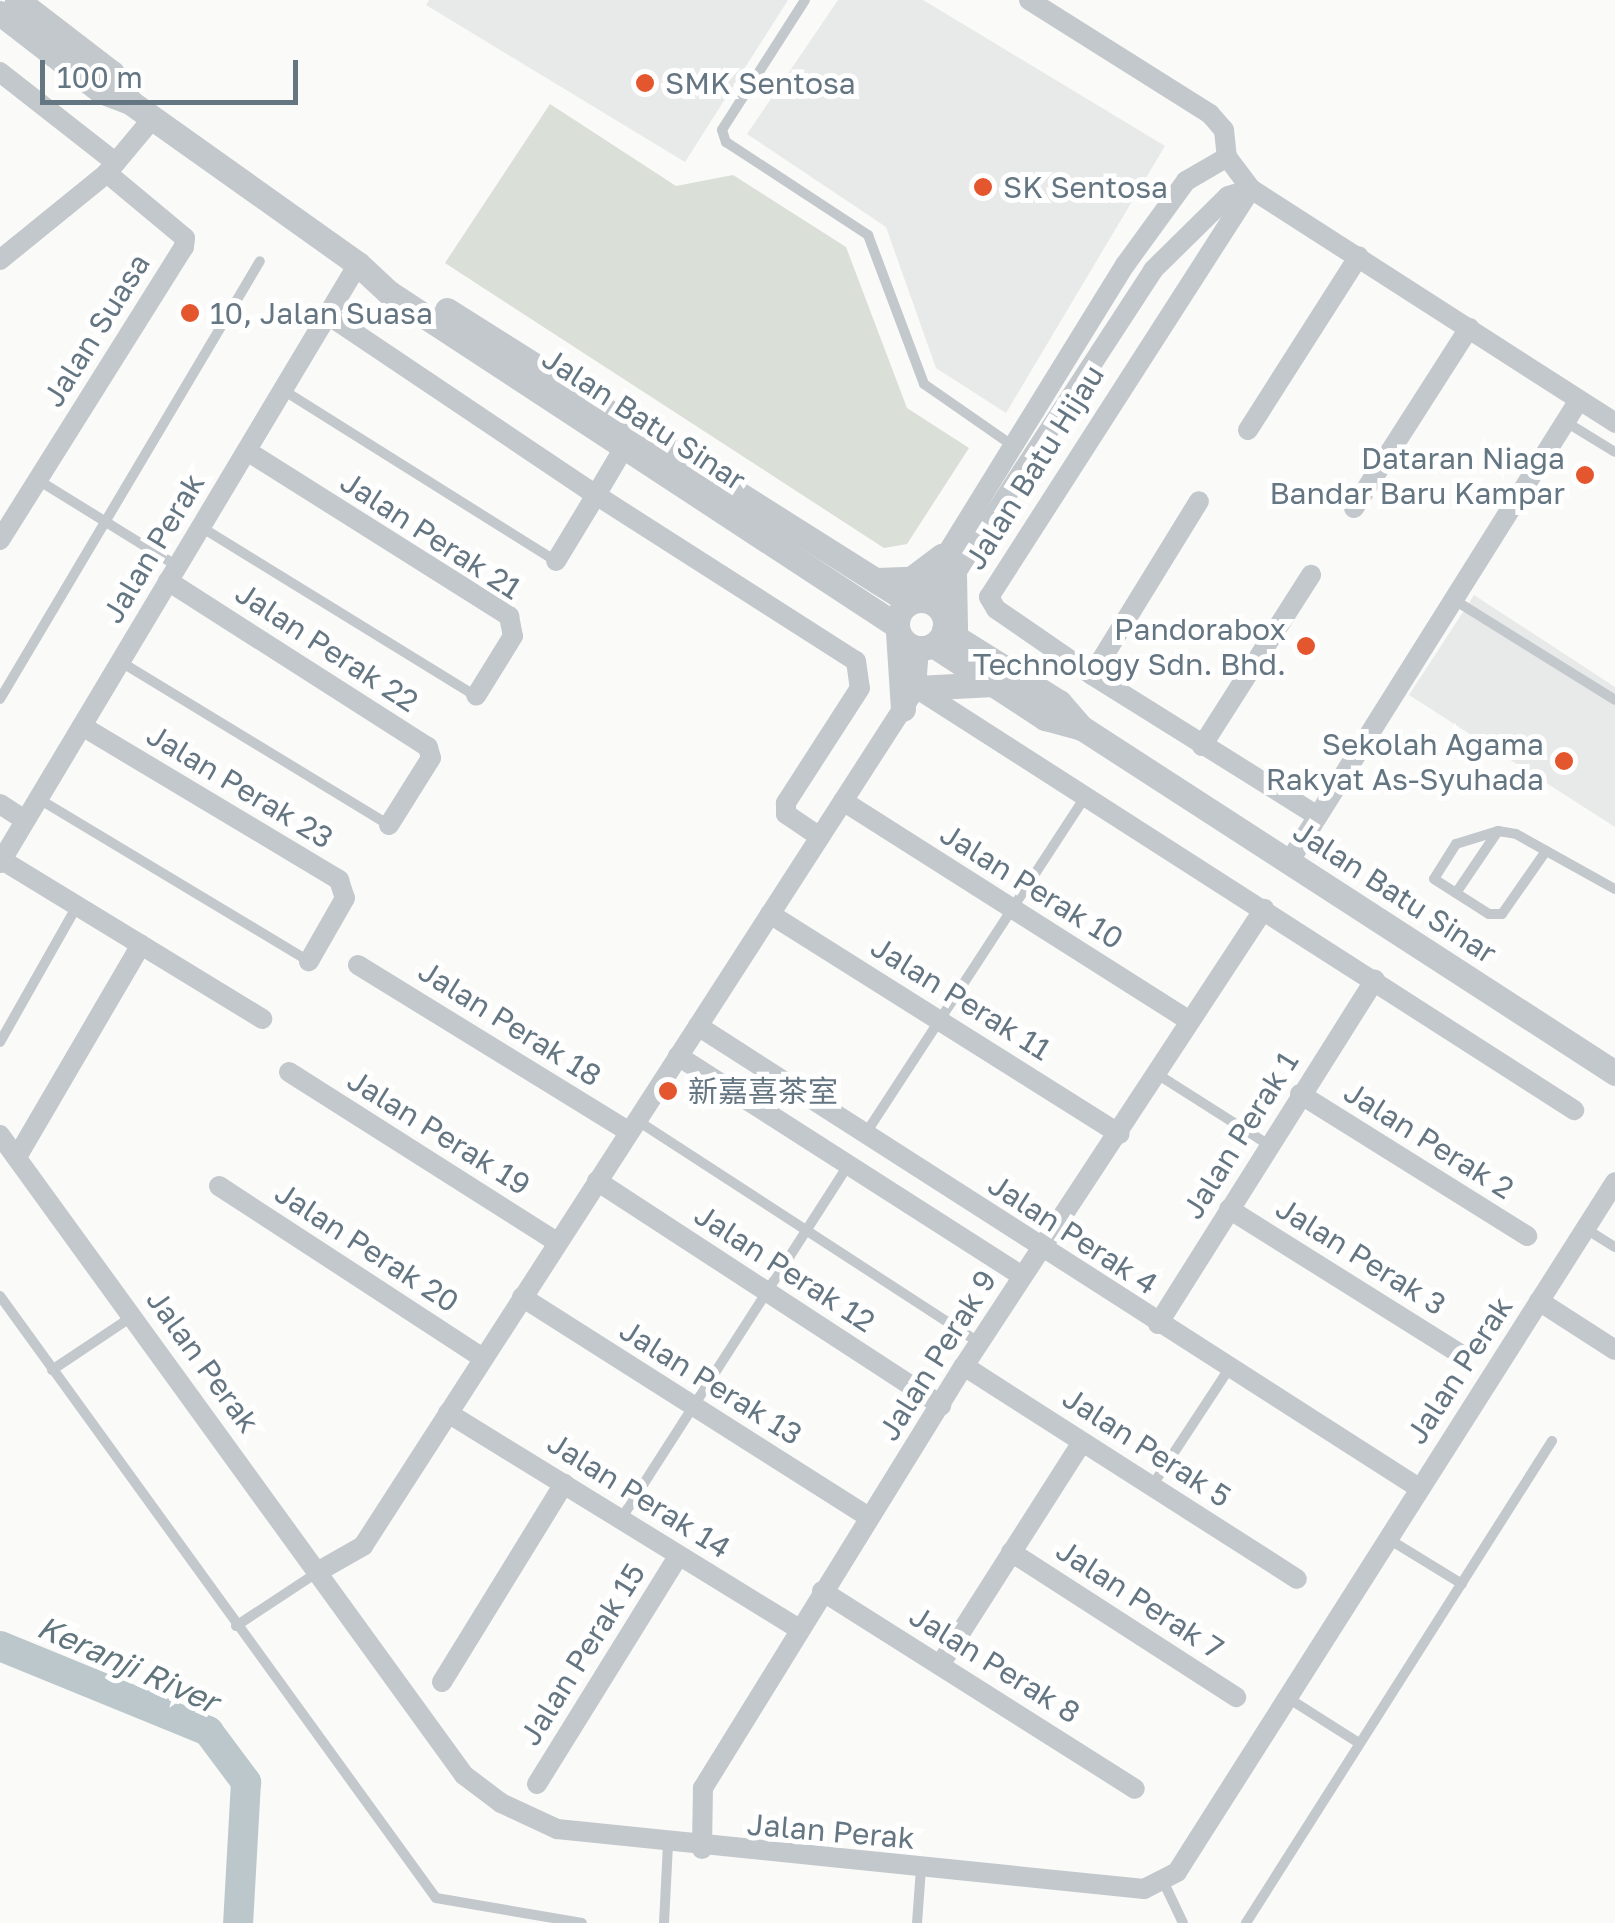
<!DOCTYPE html>
<html>
<head>
<meta charset="utf-8">
<style>
  body { margin:0 }
  #map { position:relative; width:1615px; height:1923px; overflow:hidden; background:#fafaf8; font-family:"Golos Text","Noto Sans SC",sans-serif }
  div>[style] { position:absolute }
  [style*='--x'] { left:calc(var(--x)*1px); top:calc(var(--y)*1px); width:calc(var(--w)*1px); rotate:calc(var(--a)*1deg) }
  .built>* { inset:0; background:#e8e9e9 }
  .green>* { inset:0; background:#dadfd7 }
  .river>* { height:30px; margin:-15px; padding:0 15px; transform-origin:15px; border-radius:15px; background:#bbc7cb }
  .service>* { height:10px; margin:-5px; padding:0 5px; transform-origin:5px; border-radius:5px; background:#c3c8cc }
  .minor>* { height:20px; margin:-10px; padding:0 10px; transform-origin:10px; border-radius:10px; background:#c3c8cc }
  .tertiary>* { height:25px; margin:-12.5px; padding:0 12.5px; transform-origin:12.5px; border-radius:12.5px; background:#c3c8cc }
  .tertiary>.ring { margin:-12.5px; padding:0; box-sizing:content-box; background:none; border:25px solid #c3c8cc; border-radius:50% }
  .dots>* { width:28px; height:28px; translate:-50% -50%; box-sizing:border-box; border:5px solid #fff; border-radius:50% }
  span { translate:-50% -50%; white-space:nowrap; text-align:center; line-height:1.15; -webkit-text-stroke:10px #fff; paint-order:stroke }
  .poi-label { font-size:30px; color:#657683 }
  .left { translate:0 -50%; text-align:left }
  .right { translate:-100% -50%; text-align:right }
  .street-label { font-size:30px; color:#657683 }
  .water-label { font-size:32px; color:#60757c; font-style:italic }
  .scale { position:absolute; left:40px; top:60px; width:258px; height:45px; box-sizing:border-box; border:5px solid #657683; border-top:0; padding-left:12px; font-size:30px; line-height:35px; white-space:nowrap; color:#657683; -webkit-text-stroke:8px #fff; paint-order:stroke }
</style>
</head>
<body>
<div id="map">
  <div class="built">
    <i style="clip-path:polygon(429px 0,788px 0,685px 162px,426px 5px)"></i>
    <i style="clip-path:polygon(838px 0,923px 0,1165px 146px,1006px 413px,936px 368px,886px 227px,747px 134px)"></i>
    <i style="clip-path:polygon(1474px 595px,1615px 687px,1615px 827px,1409px 695px)"></i>
  </div>
  <div class="green">
    <i style="clip-path:polygon(550px 104px,676px 186px,733px 175px,846px 247px,907px 408px,969px 448px,907px 544px,884px 548px,445px 263px)"></i>
  </div>
  <div class="river">
    <i style="--x:0;--y:1646;--w:225;--a:22.2"></i>
    <i style="--x:208;--y:1731;--w:64;--a:53.3"></i>
    <i style="--x:246;--y:1782;--w:141;--a:93.2"></i>
  </div>
  <div class="service">
    <i style="--x:805;--y:0;--w:154;--a:122.6"></i>
    <i style="--x:722;--y:130;--w:13;--a:72"></i>
    <i style="--x:726;--y:142;--w:170;--a:33.2"></i>
    <i style="--x:868;--y:235;--w:159;--a:69.4"></i>
    <i style="--x:924;--y:384;--w:112;--a:34.8"></i>
    <i style="--x:283;--y:390;--w:322;--a:32.1"></i>
    <i style="--x:1566;--y:422;--w:57;--a:31.5"></i>
    <i style="--x:38;--y:480;--w:163;--a:31.7"></i>
    <i style="--x:201;--y:527;--w:323;--a:31.6"></i>
    <i style="--x:1456;--y:601;--w:187;--a:31.9"></i>
    <i style="--x:121;--y:662;--w:314;--a:31.3"></i>
    <i style="--x:0;--y:699;--w:509;--a:-59.31"></i>
    <i style="--x:39;--y:799;--w:315;--a:31"></i>
    <i style="--x:1498;--y:831;--w:44;--a:162.8"></i>
    <i style="--x:1456;--y:844;--w:41;--a:122.2"></i>
    <i style="--x:1434;--y:879;--w:65;--a:32.5"></i>
    <i style="--x:1489;--y:914;--w:13;--a:0"></i>
    <i style="--x:1502;--y:914;--w:77;--a:-55.1"></i>
    <i style="--x:1456;--y:893;--w:75;--a:-55.9"></i>
    <i style="--x:1498;--y:831;--w:18;--a:9"></i>
    <i style="--x:1516;--y:834;--w:113;--a:29.1"></i>
    <i style="--x:0;--y:1042;--w:156;--a:-60.5"></i>
    <i style="--x:1157;--y:1074;--w:133;--a:32.4"></i>
    <i style="--x:638;--y:1121;--w:408;--a:33"></i>
    <i style="--x:866;--y:1133;--w:402;--a:-56.9"></i>
    <i style="--x:1586;--y:1229;--w:34;--a:32"></i>
    <i style="--x:0;--y:1296;--w:743;--a:54.09"></i>
    <i style="--x:436;--y:1898;--w:148;--a:9.7"></i>
    <i style="--x:52;--y:1370;--w:97;--a:-33.7"></i>
    <i style="--x:1152;--y:1486;--w:140;--a:-56.7"></i>
    <i style="--x:621;--y:1519;--w:421;--a:-57.3"></i>
    <i style="--x:1387;--y:1538;--w:88;--a:31.5"></i>
    <i style="--x:236;--y:1626;--w:98;--a:-33.4"></i>
    <i style="--x:1288;--y:1698;--w:84;--a:32.4"></i>
    <i style="--x:1164;--y:1883;--w:44;--a:64.6"></i>
    <i style="--x:664;--y:1923;--w:79;--a:-87.1"></i>
    <i style="--x:917;--y:1923;--w:54;--a:-85.8"></i>
    <i style="--x:1246;--y:1923;--w:571;--a:-57.59"></i>
  </div>
  <div class="minor">
    <i style="--x:1029;--y:0;--w:214;--a:32.2"></i>
    <i style="--x:1210;--y:114;--w:21;--a:49"></i>
    <i style="--x:1224;--y:130;--w:27;--a:84"></i>
    <i style="--x:1227;--y:157;--w:40;--a:53"></i>
    <i style="--x:1251;--y:189;--w:433;--a:32.7"></i>
    <i style="--x:0;--y:72;--w:147;--a:38.1"></i>
    <i style="--x:1251;--y:189;--w:485;--a:122.7"></i>
    <i style="--x:989;--y:597;--w:14;--a:60"></i>
    <i style="--x:996;--y:609;--w:116;--a:34.5"></i>
    <i style="--x:1092;--y:675;--w:266;--a:32"></i>
    <i style="--x:0;--y:260;--w:138;--a:-39.1"></i>
    <i style="--x:107;--y:173;--w:72;--a:-50.1"></i>
    <i style="--x:328;--y:315;--w:323;--a:33.9"></i>
    <i style="--x:596;--y:495;--w:77;--a:121.2"></i>
    <i style="--x:1248;--y:430;--w:206;--a:-57.5"></i>
    <i style="--x:625;--y:446;--w:57;--a:120.6"></i>
    <i style="--x:596;--y:495;--w:308;--a:32.6"></i>
    <i style="--x:856;--y:661;--w:27;--a:82"></i>
    <i style="--x:860;--y:688;--w:137;--a:122.8"></i>
    <i style="--x:786;--y:803;--w:11;--a:90"></i>
    <i style="--x:786;--y:814;--w:41;--a:34.1"></i>
    <i style="--x:247;--y:451;--w:310;--a:32.2"></i>
    <i style="--x:509;--y:616;--w:20;--a:79"></i>
    <i style="--x:513;--y:636;--w:70;--a:121.7"></i>
    <i style="--x:1354;--y:508;--w:214;--a:-57.4"></i>
    <i style="--x:0;--y:540;--w:346;--a:-57.9"></i>
    <i style="--x:184;--y:247;--w:9;--a:-84"></i>
    <i style="--x:185;--y:238;--w:102;--a:-140.2"></i>
    <i style="--x:168;--y:581;--w:308;--a:32.6"></i>
    <i style="--x:428;--y:747;--w:11;--a:75"></i>
    <i style="--x:431;--y:758;--w:79;--a:122.1"></i>
    <i style="--x:918;--y:600;--w:394;--a:-58.3"></i>
    <i style="--x:1125;--y:265;--w:104;--a:-54"></i>
    <i style="--x:1186;--y:181;--w:48;--a:-30.3"></i>
    <i style="--x:935;--y:605;--w:400;--a:-56.9"></i>
    <i style="--x:1153;--y:270;--w:105;--a:-44.6"></i>
    <i style="--x:1228;--y:196;--w:24;--a:-17"></i>
    <i style="--x:1092;--y:675;--w:204;--a:-58.4"></i>
    <i style="--x:916;--y:688;--w:782;--a:32.67"></i>
    <i style="--x:82;--y:726;--w:300;--a:30.9"></i>
    <i style="--x:339;--y:880;--w:19;--a:72"></i>
    <i style="--x:345;--y:898;--w:73;--a:119.7"></i>
    <i style="--x:1202;--y:746;--w:203;--a:-57.5"></i>
    <i style="--x:843;--y:801;--w:411;--a:32.4"></i>
    <i style="--x:0;--y:804;--w:30;--a:33"></i>
    <i style="--x:2;--y:860;--w:305;--a:31.4"></i>
    <i style="--x:1289;--y:862;--w:545;--a:-57.88"></i>
    <i style="--x:0;--y:863;--w:698;--a:-59.13"></i>
    <i style="--x:770;--y:914;--w:413;--a:32.2"></i>
    <i style="--x:358;--y:965;--w:318;--a:31.6"></i>
    <i style="--x:698;--y:1026;--w:856;--a:32.65"></i>
    <i style="--x:678;--y:1056;--w:408;--a:32.6"></i>
    <i style="--x:289;--y:1072;--w:317;--a:32.4"></i>
    <i style="--x:1300;--y:1094;--w:268;--a:32"></i>
    <i style="--x:0;--y:1135;--w:791;--a:54.06"></i>
    <i style="--x:464;--y:1775;--w:46;--a:37.1"></i>
    <i style="--x:501;--y:1803;--w:62;--a:24.9"></i>
    <i style="--x:557;--y:1829;--w:590;--a:5.84"></i>
    <i style="--x:1144;--y:1889;--w:37;--a:-27"></i>
    <i style="--x:1177;--y:1872;--w:817;--a:-57.59"></i>
    <i style="--x:17;--y:1157;--w:246;--a:-59.7"></i>
    <i style="--x:597;--y:1181;--w:411;--a:33.1"></i>
    <i style="--x:219;--y:1186;--w:315;--a:33.1"></i>
    <i style="--x:1229;--y:1209;--w:273;--a:32.1"></i>
    <i style="--x:522;--y:1297;--w:411;--a:32.4"></i>
    <i style="--x:1539;--y:1301;--w:90;--a:32.8"></i>
    <i style="--x:1158;--y:1324;--w:407;--a:-57.8"></i>
    <i style="--x:964;--y:1366;--w:395;--a:32.6"></i>
    <i style="--x:448;--y:1413;--w:412;--a:31.6"></i>
    <i style="--x:1011;--y:1552;--w:268;--a:32.8"></i>
    <i style="--x:319;--y:1571;--w:51;--a:-29.6"></i>
    <i style="--x:363;--y:1546;--w:1021;--a:-57.2"></i>
    <i style="--x:916;--y:688;--w:40;--a:-85.7"></i>
    <i style="--x:822;--y:1591;--w:370;--a:32.3"></i>
    <i style="--x:940;--y:1665;--w:264;--a:-57.5"></i>
    <i style="--x:442;--y:1682;--w:233;--a:-58.4"></i>
    <i style="--x:537;--y:1784;--w:269;--a:-58.2"></i>
    <i style="--x:702;--y:1849;--w:61;--a:-89.1"></i>
    <i style="--x:703;--y:1788;--w:496;--a:-58.3"></i>
    <i style="--x:964;--y:1366;--w:547;--a:-56.72"></i>
  </div>
  <div class="tertiary">
    <i style="--x:17;--y:0;--w:120;--a:37.5"></i>
    <i style="--x:112;--y:73;--w:34;--a:58"></i>
    <i style="--x:0;--y:13;--w:128;--a:37.7"></i>
    <i style="--x:101;--y:91;--w:31;--a:21"></i>
    <i style="--x:130;--y:102;--w:280;--a:35.4"></i>
    <i style="--x:358;--y:264;--w:41;--a:43"></i>
    <i style="--x:388;--y:292;--w:607;--a:33.25"></i>
    <i style="--x:447;--y:310;--w:547;--a:32.24"></i>
    <i style="--x:954;--y:575;--w:54;--a:88.9"></i>
    <i style="--x:876;--y:580;--w:35;--a:-2"></i>
    <i style="--x:911;--y:579;--w:39;--a:-37"></i>
    <i class="ring" style="left:897px;top:600px;width:23px;height:23px"></i>
    <i style="--x:944;--y:630;--w:136;--a:32.1"></i>
    <i style="--x:1059;--y:702;--w:35;--a:49"></i>
    <i style="--x:1082;--y:728;--w:635;--a:32.91"></i>
    <i style="--x:898;--y:632;--w:77;--a:86.3"></i>
    <i style="--x:933;--y:645;--w:134;--a:33.1"></i>
    <i style="--x:1045;--y:718;--w:38;--a:15"></i>
    <i style="--x:916;--y:688;--w:78;--a:-2.9"></i>
  </div>
  <div class="dots">
    <i style="left:645px;top:83px;background:#e4572e"></i>
    <i style="left:983px;top:187px;background:#e4572e"></i>
    <i style="left:190px;top:313px;background:#e4572e"></i>
    <i style="left:1585px;top:475px;background:#e4572e"></i>
    <i style="left:1306px;top:646px;background:#e4572e"></i>
    <i style="left:1564px;top:761px;background:#e4572e"></i>
    <i style="left:668px;top:1091px;background:#e4572e"></i>
  </div>
  <div class="poi-label">
    <span class="left" style="left:665px;top:83px">SMK Sentosa</span>
    <span class="left" style="left:1003px;top:187px">SK Sentosa</span>
    <span class="left" style="left:210px;top:313px">10, Jalan Suasa</span>
    <span class="right" style="left:1565px;top:475px">Dataran Niaga<br>Bandar Baru Kampar</span>
    <span class="right" style="left:1286px;top:646px">Pandorabox<br>Technology Sdn. Bhd.</span>
    <span class="right" style="left:1544px;top:761px">Sekolah Agama<br>Rakyat As-Syuhada</span>
    <span class="left" style="left:688px;top:1091px">新嘉喜茶室</span>
  </div>
  <div class="street-label">
    <span style="left:96px;top:330px;rotate:-58deg">Jalan Suasa</span>
    <span style="left:644px;top:419px;rotate:33deg">Jalan Batu Sinar</span>
    <span style="left:1034px;top:467px;rotate:-58deg">Jalan Batu Hijau</span>
    <span style="left:431px;top:535px;rotate:33deg">Jalan Perak 21</span>
    <span style="left:153px;top:548px;rotate:-59deg">Jalan Perak</span>
    <span style="left:327px;top:647px;rotate:33deg">Jalan Perak 22</span>
    <span style="left:240px;top:786px;rotate:31deg">Jalan Perak 23</span>
    <span style="left:1032px;top:886px;rotate:32deg">Jalan Perak 10</span>
    <span style="left:1395px;top:892px;rotate:33deg">Jalan Batu Sinar</span>
    <span style="left:961px;top:998px;rotate:32deg">Jalan Perak 11</span>
    <span style="left:510px;top:1023px;rotate:32deg">Jalan Perak 18</span>
    <span style="left:439px;top:1132px;rotate:32deg">Jalan Perak 19</span>
    <span style="left:1240px;top:1135px;rotate:-58deg">Jalan Perak 1</span>
    <span style="left:1429px;top:1140px;rotate:32deg">Jalan Perak 2</span>
    <span style="left:1073px;top:1234px;rotate:33deg">Jalan Perak 4</span>
    <span style="left:367px;top:1247px;rotate:33deg">Jalan Perak 20</span>
    <span style="left:1361px;top:1256px;rotate:32deg">Jalan Perak 3</span>
    <span style="left:785px;top:1268px;rotate:33deg">Jalan Perak 12</span>
    <span style="left:937px;top:1355px;rotate:-58deg">Jalan Perak 9</span>
    <span style="left:203px;top:1361px;rotate:54deg">Jalan Perak</span>
    <span style="left:1459px;top:1370px;rotate:-57deg">Jalan Perak</span>
    <span style="left:711px;top:1382px;rotate:32deg">Jalan Perak 13</span>
    <span style="left:1147px;top:1447px;rotate:33deg">Jalan Perak 5</span>
    <span style="left:639px;top:1495px;rotate:32deg">Jalan Perak 14</span>
    <span style="left:1140px;top:1599px;rotate:33deg">Jalan Perak 7</span>
    <span style="left:582px;top:1654px;rotate:-58deg">Jalan Perak 15</span>
    <span style="left:995px;top:1664px;rotate:32deg">Jalan Perak 8</span>
    <span style="left:831px;top:1831px;rotate:5deg">Jalan Perak</span>
  </div>
  <div class="water-label">
    <span style="left:128px;top:1664px;rotate:24deg">Keranji River</span>
  </div>
  <div class="scale">100 m</div>
</div>
</body>
</html>
